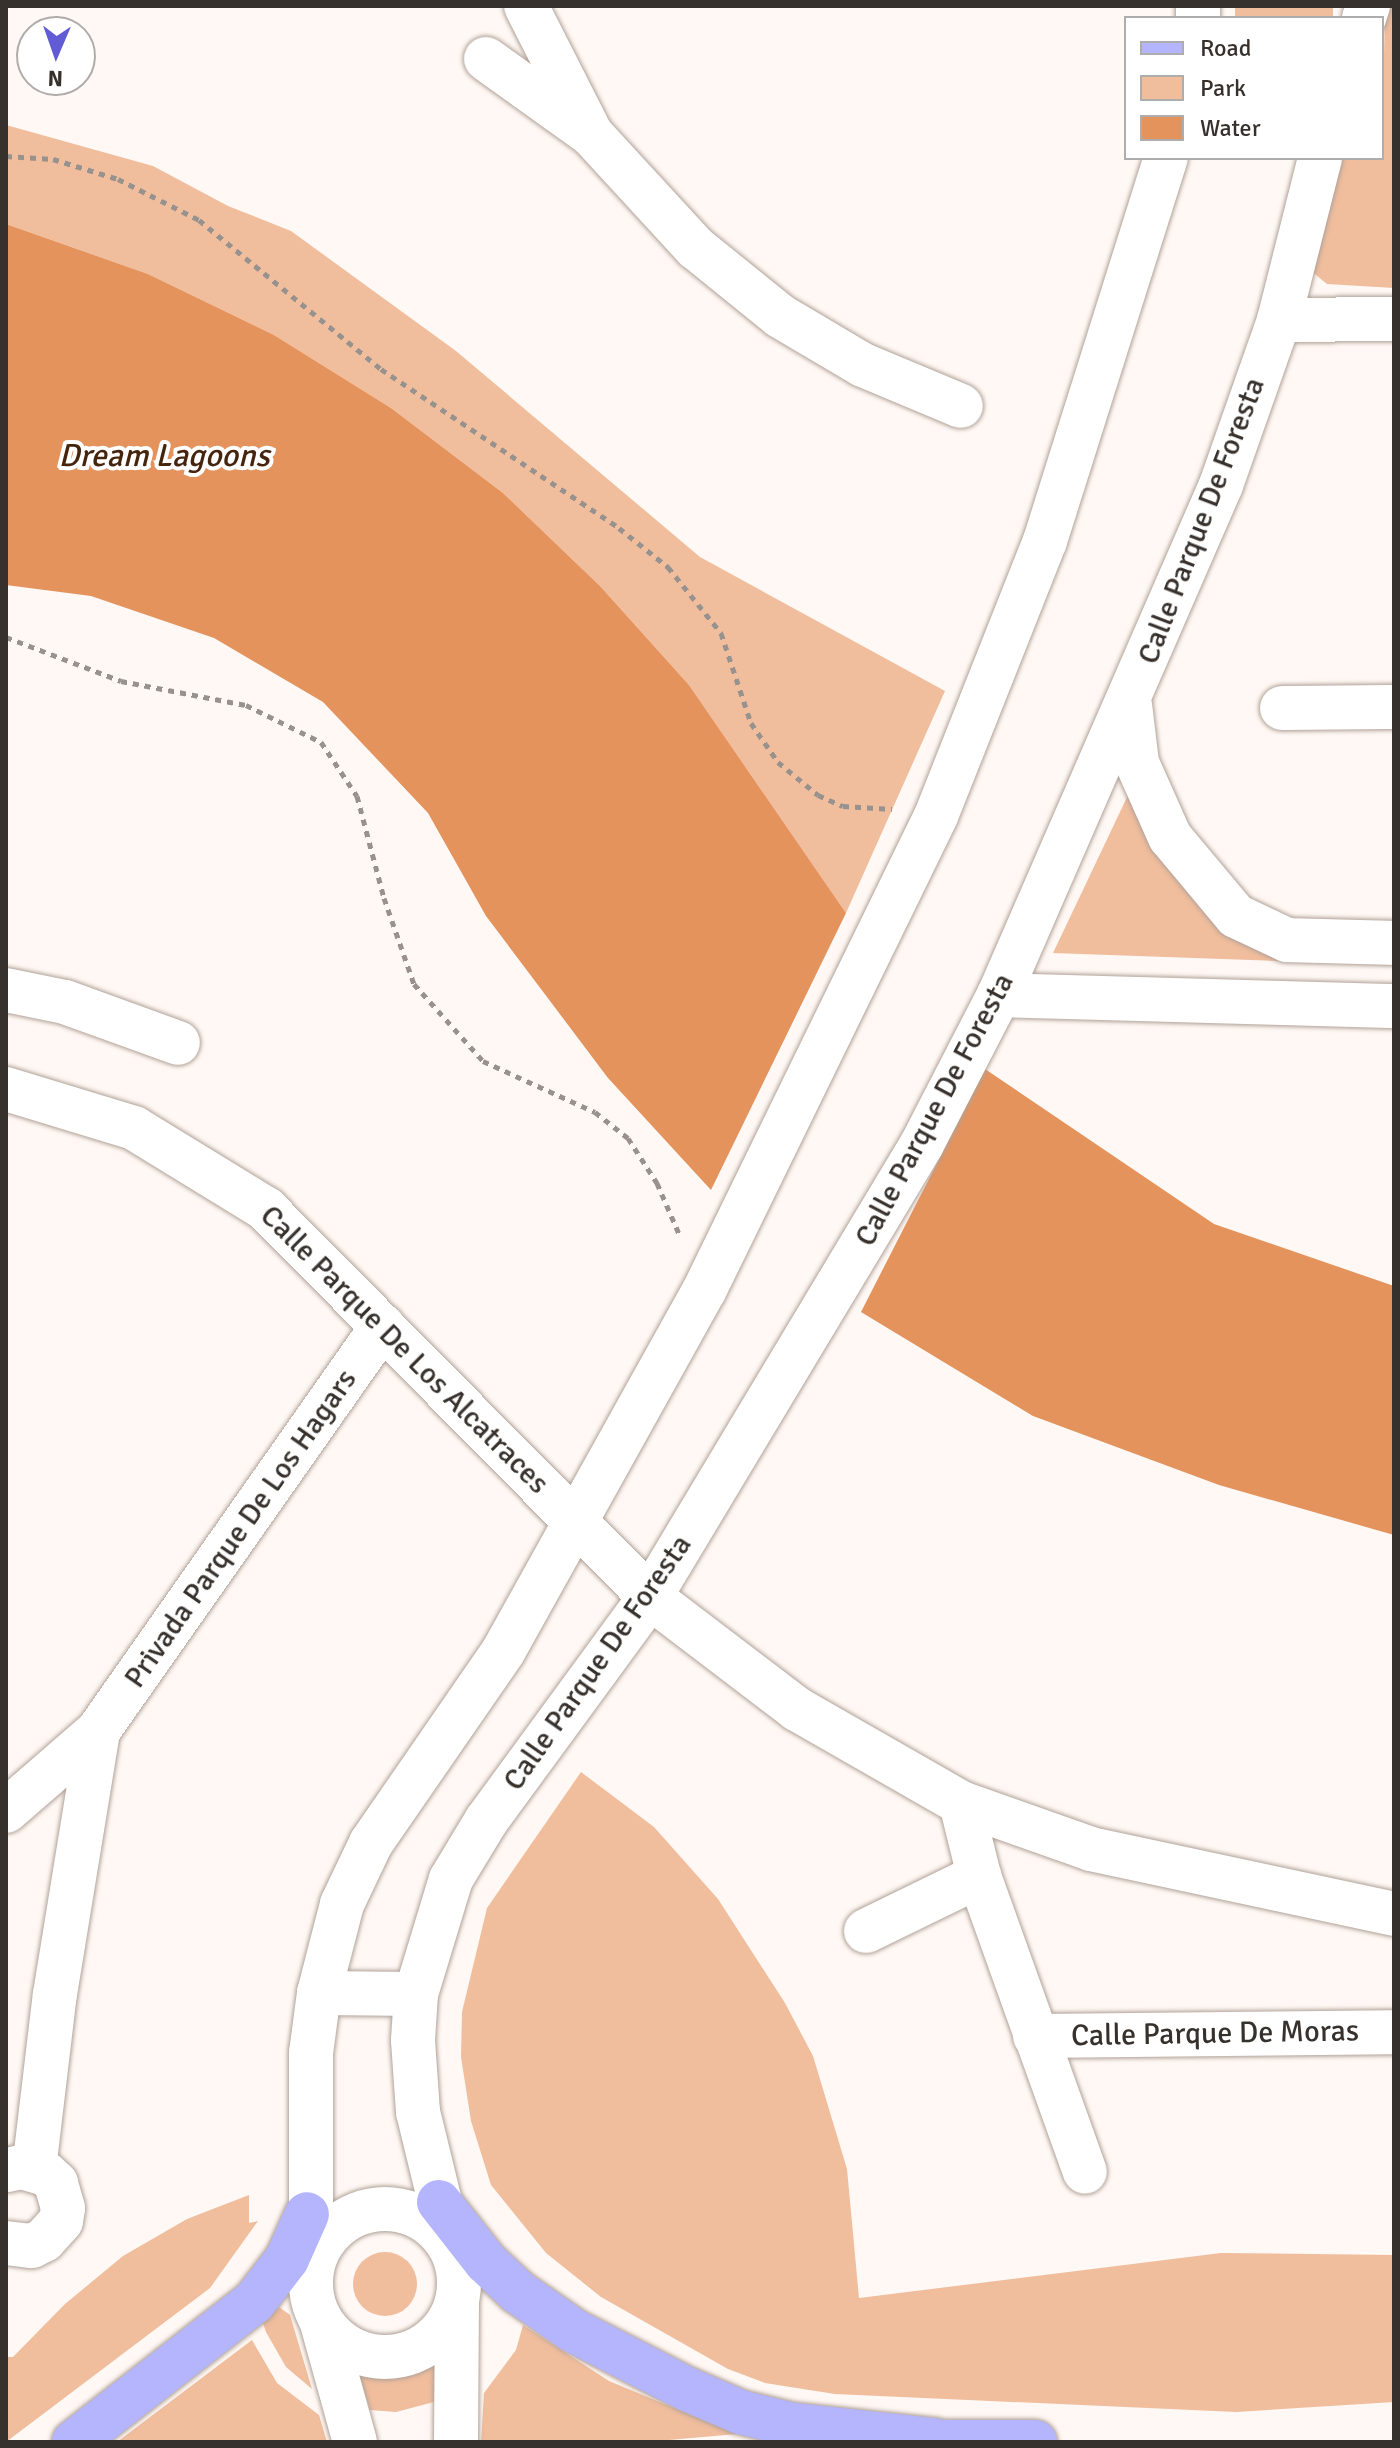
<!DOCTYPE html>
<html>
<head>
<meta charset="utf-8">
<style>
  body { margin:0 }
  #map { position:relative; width:1400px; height:2448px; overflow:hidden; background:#fff8f4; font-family:Signika,sans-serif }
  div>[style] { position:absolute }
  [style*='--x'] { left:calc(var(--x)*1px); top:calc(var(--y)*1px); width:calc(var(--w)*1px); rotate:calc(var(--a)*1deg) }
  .green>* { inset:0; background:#f0bd9d; transform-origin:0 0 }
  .round { border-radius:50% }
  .water>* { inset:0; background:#e4935d }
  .path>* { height:5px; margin-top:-2.5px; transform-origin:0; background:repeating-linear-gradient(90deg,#98928e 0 6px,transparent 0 12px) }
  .roads { filter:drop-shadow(0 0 2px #b1a298) drop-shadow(0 0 2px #b1a298) }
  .minor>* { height:44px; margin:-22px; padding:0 22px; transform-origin:22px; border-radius:22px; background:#fff }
  .minor>.ring { margin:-22px; padding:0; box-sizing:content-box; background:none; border:44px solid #fff; border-radius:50% }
  .major>* { height:44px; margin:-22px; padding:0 22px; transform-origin:22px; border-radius:22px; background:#b5b5fd }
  span { translate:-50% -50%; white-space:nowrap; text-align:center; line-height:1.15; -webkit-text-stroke:8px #fff; paint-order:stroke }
  .street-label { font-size:30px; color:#37312d }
  .water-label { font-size:32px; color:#46250e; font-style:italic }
  .frame { position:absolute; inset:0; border:8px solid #37312d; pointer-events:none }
  .legend { position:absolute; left:1124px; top:16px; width:260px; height:144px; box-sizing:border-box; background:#fff; border:2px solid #afadab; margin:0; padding:10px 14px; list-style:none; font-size:24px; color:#37312d }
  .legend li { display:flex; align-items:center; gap:16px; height:40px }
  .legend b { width:40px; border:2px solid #afadab }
  .north { position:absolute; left:16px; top:16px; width:80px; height:80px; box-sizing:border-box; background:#fff; border:2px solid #afadab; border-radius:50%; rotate:182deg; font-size:22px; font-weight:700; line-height:32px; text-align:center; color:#37312d }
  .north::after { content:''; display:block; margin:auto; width:28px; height:36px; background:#615cd5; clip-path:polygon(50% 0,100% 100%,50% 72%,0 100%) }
</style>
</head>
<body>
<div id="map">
  <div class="green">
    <i style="left:1235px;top:6px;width:98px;height:12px"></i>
    <i style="clip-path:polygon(1385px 6px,1394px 6px,1394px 288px,1327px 284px,1311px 271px,1342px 158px,1382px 158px)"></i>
    <i style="clip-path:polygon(6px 125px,153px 166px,228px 206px,291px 231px,456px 351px,700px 557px,945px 691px,846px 913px,689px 685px,600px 586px,503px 493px,391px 408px,274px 335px,148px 274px,6px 224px)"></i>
    <i style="clip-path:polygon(1129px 793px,1180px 875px,1394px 965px,1053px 953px)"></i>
    <i style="clip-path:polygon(581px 1772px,654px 1827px,718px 1899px,785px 2003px,813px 2056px,847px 2169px,859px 2298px,1221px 2253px,1394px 2255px,1394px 2402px,1236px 2412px,835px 2394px,765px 2383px,728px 2369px,601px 2297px,546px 2253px,491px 2185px,471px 2121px,461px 2057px,462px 2012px,487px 1908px)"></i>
    <i style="clip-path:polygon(249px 2195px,249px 2223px,258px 2221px,210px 2288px,6px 2442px,6px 2357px,13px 2357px,65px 2304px,123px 2256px,187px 2219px)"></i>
    <i class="round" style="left:353px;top:2252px;width:64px;height:64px"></i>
    <i style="clip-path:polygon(279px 2307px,290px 2315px,312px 2389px,286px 2367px,266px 2332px,263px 2323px)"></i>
    <i style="clip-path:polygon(523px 2325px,609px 2381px,737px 2434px,646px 2442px,481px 2442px,484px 2393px,516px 2350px)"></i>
    <i style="clip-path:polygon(252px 2340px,277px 2383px,319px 2415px,327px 2442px,117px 2442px)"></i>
    <i style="clip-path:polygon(429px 2351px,439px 2359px,434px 2402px,396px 2412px,370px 2410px,355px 2362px,397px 2364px)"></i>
  </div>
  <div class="water">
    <i style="clip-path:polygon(6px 224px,148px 274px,274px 335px,391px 408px,503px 493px,600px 586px,689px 685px,846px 913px,711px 1190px,608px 1078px,486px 916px,428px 813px,323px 702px,214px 638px,91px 596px,6px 585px)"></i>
    <i style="clip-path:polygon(985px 1069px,1214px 1224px,1394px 1286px,1394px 1535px,1219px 1485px,1033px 1416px,861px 1312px)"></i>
  </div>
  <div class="path">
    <i style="--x:6;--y:156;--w:47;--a:3.7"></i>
    <i style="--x:53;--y:159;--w:68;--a:17.1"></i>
    <i style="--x:118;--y:179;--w:91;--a:26.8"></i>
    <i style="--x:199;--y:220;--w:235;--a:39.3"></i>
    <i style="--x:381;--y:369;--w:286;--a:33.7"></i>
    <i style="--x:619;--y:528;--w:63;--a:38.5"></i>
    <i style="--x:668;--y:567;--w:85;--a:51.2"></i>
    <i style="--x:721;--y:633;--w:95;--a:71.6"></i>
    <i style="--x:751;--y:723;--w:47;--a:55.3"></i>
    <i style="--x:778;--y:762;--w:52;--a:39.5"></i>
    <i style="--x:818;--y:795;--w:27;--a:24"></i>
    <i style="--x:843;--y:806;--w:49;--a:3.5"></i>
    <i style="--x:6;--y:637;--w:123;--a:20.9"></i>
    <i style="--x:121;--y:681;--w:127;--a:10.9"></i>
    <i style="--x:246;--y:705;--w:84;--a:26.3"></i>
    <i style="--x:321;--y:742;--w:65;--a:56.3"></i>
    <i style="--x:357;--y:796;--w:106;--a:75.2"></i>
    <i style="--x:384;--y:898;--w:91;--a:70.8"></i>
    <i style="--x:414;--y:984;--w:103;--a:48.1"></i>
    <i style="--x:483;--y:1061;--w:123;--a:24.5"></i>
    <i style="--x:595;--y:1112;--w:42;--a:38.2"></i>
    <i style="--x:628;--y:1138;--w:54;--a:57.2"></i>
    <i style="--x:657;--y:1183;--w:58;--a:66.5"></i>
  </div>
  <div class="roads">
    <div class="minor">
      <i style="--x:526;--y:6;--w:144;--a:63.1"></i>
      <i style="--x:591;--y:134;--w:155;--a:47.4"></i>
      <i style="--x:696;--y:248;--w:108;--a:39"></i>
      <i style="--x:780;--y:316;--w:96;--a:30.6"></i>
      <i style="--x:863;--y:365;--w:106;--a:22.7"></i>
      <i style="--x:1198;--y:18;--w:12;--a:-90"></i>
      <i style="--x:1364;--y:18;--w:13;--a:-72"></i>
      <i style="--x:486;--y:59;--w:122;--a:35.6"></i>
      <i style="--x:1279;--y:320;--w:115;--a:-0.5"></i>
      <i style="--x:1130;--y:705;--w:58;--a:83.1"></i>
      <i style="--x:1137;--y:763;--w:81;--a:66"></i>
      <i style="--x:1170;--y:837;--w:103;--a:50.1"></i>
      <i style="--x:1236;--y:916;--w:56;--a:25.2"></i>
      <i style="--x:1287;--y:940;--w:107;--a:1.6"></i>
      <i style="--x:1282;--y:708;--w:112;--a:-0.5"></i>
      <i style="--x:6;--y:990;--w:60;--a:11.5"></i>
      <i style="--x:65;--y:1002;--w:120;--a:19.9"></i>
      <i style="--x:999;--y:995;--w:395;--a:1.6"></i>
      <i style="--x:6;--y:1089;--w:134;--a:16.9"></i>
      <i style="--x:134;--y:1128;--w:155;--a:31.5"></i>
      <i style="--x:266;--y:1209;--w:546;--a:45.3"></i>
      <i style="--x:650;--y:1597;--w:185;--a:37.3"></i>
      <i style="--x:797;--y:1709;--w:189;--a:29.8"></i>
      <i style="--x:961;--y:1803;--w:138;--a:19.5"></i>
      <i style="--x:1091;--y:1849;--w:310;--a:12.1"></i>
      <i style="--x:961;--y:1803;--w:75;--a:76.1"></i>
      <i style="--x:979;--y:1876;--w:314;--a:70.3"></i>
      <i style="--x:6;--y:1811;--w:122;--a:-41"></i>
      <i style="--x:98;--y:1731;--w:495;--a:-54.9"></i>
      <i style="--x:866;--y:1931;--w:126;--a:-26"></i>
      <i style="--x:319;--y:1993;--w:97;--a:0.6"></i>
      <i style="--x:1035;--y:2036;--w:359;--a:-0.6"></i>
      <i style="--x:34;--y:2169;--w:176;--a:-83.2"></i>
      <i style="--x:55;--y:1994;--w:266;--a:-80.7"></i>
      <i class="ring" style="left:311px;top:2209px;width:104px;height:104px"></i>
      <i style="--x:449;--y:2239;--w:131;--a:-103.7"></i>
      <i style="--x:418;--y:2112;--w:72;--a:-94"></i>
      <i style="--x:413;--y:2040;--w:46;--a:-86.3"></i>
      <i style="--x:416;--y:1994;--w:120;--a:-73.1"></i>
      <i style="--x:451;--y:1879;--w:68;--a:-58.9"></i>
      <i style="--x:486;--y:1821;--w:278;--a:-53.8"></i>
      <i style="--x:650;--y:1597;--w:528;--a:-59.02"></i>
      <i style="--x:922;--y:1144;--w:168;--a:-62.7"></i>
      <i style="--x:999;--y:995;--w:556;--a:-66.48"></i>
      <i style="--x:1221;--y:485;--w:175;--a:-70.6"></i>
      <i style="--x:1279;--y:320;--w:167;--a:-75.8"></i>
      <i style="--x:6;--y:2243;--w:26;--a:7"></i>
      <i style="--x:32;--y:2246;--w:13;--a:-27"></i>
      <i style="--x:44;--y:2240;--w:25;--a:-48"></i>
      <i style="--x:61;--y:2221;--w:13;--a:-81"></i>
      <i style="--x:63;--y:2208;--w:26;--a:-106"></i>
      <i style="--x:56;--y:2183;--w:13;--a:-138"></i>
      <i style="--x:46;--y:2174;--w:26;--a:-164"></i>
      <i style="--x:21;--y:2167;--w:13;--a:167"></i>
      <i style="--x:311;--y:2275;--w:222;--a:-90"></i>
      <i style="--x:311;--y:2053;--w:61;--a:-82.4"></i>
      <i style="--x:319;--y:1993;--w:92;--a:-75.5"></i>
      <i style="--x:342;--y:1904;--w:68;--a:-64.6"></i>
      <i style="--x:371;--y:1843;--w:234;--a:-55.4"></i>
      <i style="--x:504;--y:1650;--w:411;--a:-60.9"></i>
      <i style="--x:704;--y:1291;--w:529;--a:-63.97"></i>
      <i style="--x:936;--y:816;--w:296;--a:-68.4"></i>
      <i style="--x:1045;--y:541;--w:402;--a:-72.5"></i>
      <i style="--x:322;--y:2323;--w:123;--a:74.5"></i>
      <i style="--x:456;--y:2442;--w:139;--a:-89.6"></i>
    </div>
    <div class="major">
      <i style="--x:439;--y:2202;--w:76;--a:51.9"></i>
      <i style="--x:486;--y:2262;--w:44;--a:43.2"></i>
      <i style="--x:518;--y:2292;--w:68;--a:34.9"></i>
      <i style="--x:574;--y:2331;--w:129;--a:27.2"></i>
      <i style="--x:689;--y:2390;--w:56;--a:23.3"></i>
      <i style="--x:740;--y:2412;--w:55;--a:13.8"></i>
      <i style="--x:793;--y:2425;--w:142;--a:6.1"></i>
      <i style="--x:74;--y:2442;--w:228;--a:-37.9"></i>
      <i style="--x:254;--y:2302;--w:54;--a:-52.5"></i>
      <i style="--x:287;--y:2259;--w:49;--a:-66"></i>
      <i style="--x:916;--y:2442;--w:119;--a:0"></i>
    </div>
  </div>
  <div class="street-label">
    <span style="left:1202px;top:521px;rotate:-69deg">Calle Parque De Foresta</span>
    <span style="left:935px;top:1110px;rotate:-62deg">Calle Parque De Foresta</span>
    <span style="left:404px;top:1350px;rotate:45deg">Calle Parque De Los Alcatraces</span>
    <span style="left:241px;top:1529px;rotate:-55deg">Privada Parque De Los Hagars</span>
    <span style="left:598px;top:1663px;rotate:-55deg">Calle Parque De Foresta</span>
    <span style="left:1215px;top:2034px;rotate:-1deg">Calle Parque De Moras</span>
  </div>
  <div class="water-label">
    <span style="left:164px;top:456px">Dream Lagoons</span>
  </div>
  <div class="frame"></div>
  <ul class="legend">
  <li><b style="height:10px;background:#b5b5fd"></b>Road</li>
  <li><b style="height:22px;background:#f0bd9d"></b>Park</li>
  <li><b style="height:22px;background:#e4935d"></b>Water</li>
  </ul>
  <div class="north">N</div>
</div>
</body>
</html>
